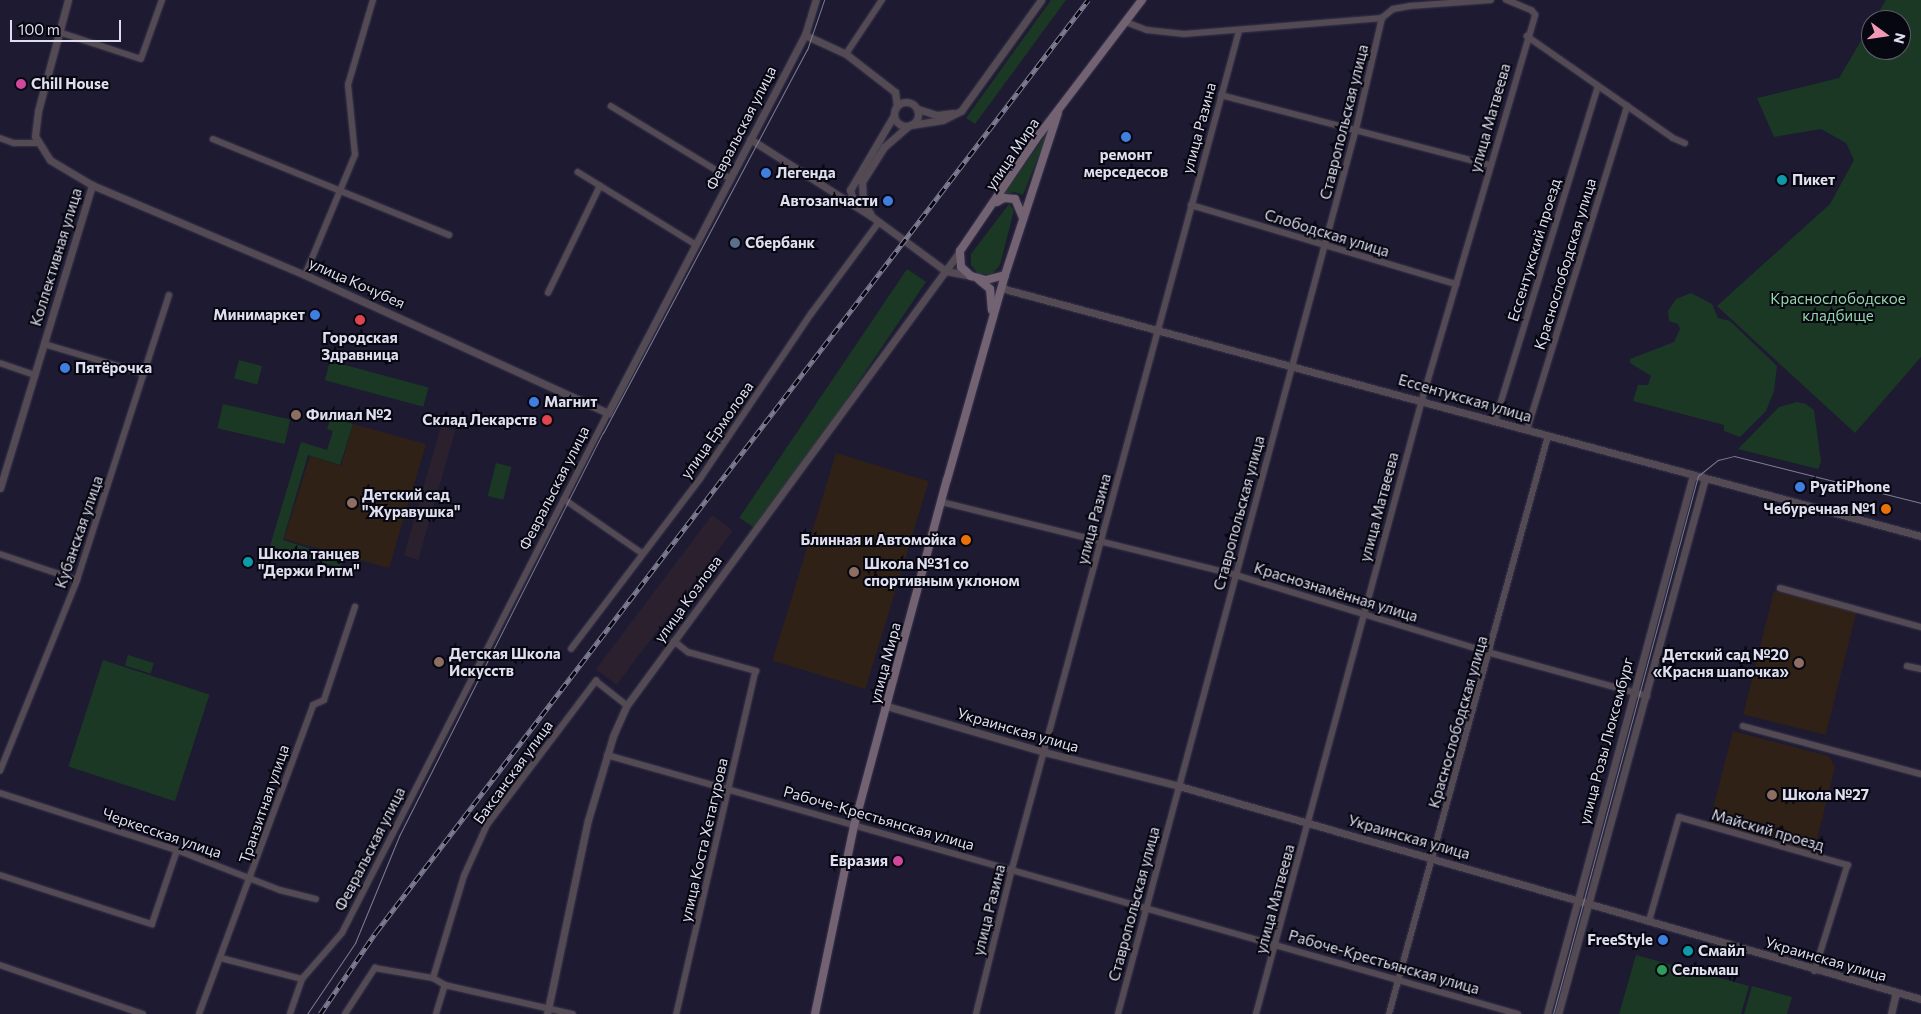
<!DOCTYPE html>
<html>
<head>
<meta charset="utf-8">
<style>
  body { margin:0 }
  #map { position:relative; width:1921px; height:1014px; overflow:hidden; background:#1d1a32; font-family:Commissioner,sans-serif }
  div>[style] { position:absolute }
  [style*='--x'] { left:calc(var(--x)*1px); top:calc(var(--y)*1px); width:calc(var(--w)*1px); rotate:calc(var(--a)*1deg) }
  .industrial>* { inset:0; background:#2b202e; transform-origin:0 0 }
  .education>* { inset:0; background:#302116; transform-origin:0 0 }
  .green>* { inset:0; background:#1a3824; transform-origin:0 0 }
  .roads { filter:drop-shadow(0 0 1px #38354c) drop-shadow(0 0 1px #38354c) }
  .minor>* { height:5.5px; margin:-2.75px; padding:0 2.75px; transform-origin:2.75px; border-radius:2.75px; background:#544a53 }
  .tertiary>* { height:7px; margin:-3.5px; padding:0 3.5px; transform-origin:3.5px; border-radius:3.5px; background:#544a53 }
  .tertiary>.ring { margin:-3.5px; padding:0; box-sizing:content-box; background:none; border:7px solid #544a53; border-radius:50% }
  .secondary>* { height:8px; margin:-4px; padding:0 4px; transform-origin:4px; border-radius:4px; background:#726272 }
  .tram>* { height:1px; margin:-0.5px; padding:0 0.5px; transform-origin:0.5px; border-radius:0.5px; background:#7e7c91 }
  .rail>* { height:4.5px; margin-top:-2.25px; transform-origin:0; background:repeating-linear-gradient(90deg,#070711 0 8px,#7e7c91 0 16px); box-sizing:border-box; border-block:1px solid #7e7c91 }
  .dots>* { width:14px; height:14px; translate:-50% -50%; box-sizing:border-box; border:2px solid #070711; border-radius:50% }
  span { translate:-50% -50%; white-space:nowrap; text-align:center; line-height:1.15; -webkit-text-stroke:4px #070711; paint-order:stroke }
  .poi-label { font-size:15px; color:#dedeef; font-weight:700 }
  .left { translate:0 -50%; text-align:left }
  .right { translate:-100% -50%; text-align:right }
  .street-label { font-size:15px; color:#dedeef }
  .park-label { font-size:15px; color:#96d6a8 }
  .north { position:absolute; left:1861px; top:10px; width:50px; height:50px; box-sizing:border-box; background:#070711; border:1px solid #5d5d6a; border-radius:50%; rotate:104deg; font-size:14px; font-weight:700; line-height:20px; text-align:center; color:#dedeef }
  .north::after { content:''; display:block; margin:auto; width:18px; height:22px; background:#f09ab5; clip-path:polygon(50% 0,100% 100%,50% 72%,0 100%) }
  .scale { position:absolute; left:10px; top:20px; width:111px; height:22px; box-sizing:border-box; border:2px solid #dedeef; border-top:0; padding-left:6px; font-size:15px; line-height:18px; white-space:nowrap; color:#dedeef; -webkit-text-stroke:4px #070711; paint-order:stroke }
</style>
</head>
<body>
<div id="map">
  <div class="industrial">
    <i style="left:441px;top:426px;width:15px;height:135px;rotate:16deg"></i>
    <i style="left:712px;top:515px;width:26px;height:193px;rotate:37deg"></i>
  </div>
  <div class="education">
    <i style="clip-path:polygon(353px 424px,426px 444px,389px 568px,284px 539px,310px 456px,341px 466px)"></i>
    <i style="left:836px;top:453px;width:97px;height:217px;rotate:17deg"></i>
    <i style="left:1774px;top:591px;width:85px;height:127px;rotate:14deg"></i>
    <i style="clip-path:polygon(1733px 731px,1829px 756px,1835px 767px,1814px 852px,1709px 824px)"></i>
  </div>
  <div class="green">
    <i style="clip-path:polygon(1051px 0,1066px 0,975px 124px,966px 118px)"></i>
    <i style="clip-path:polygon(1886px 0,1921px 0,1921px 357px,1855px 433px,1717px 306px,1830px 204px,1854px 160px,1846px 143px,1821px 129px,1774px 137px,1757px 98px,1839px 78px,1871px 24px,1871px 50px,1901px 50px,1901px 20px,1874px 20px)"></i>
    <i style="clip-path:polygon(1049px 130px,1023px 195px,1015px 192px,1004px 194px)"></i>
    <i style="clip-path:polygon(1009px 204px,1014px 210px,1000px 265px,992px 274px,978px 274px,971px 265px,971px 254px)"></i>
    <i style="left:907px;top:269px;width:23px;height:300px;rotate:34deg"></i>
    <i style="clip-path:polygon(1691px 293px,1712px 304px,1718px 318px,1730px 321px,1777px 366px,1774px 391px,1766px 411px,1740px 437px,1724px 431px,1724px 425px,1633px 401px,1638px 385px,1648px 385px,1651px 376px,1630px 363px,1630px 359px,1674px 342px,1680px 329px,1678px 324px,1669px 321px,1668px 311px,1676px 299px)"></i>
    <i style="left:239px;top:360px;width:24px;height:19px;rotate:15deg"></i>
    <i style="left:330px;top:361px;width:102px;height:20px;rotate:15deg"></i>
    <i style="clip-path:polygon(1797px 402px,1806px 404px,1814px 410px,1821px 462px,1818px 469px,1738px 449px,1779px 407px)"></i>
    <i style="left:223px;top:404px;width:69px;height:25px;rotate:13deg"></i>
    <i style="clip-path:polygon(331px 417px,353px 424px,340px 465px,308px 455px,283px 540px,343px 559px,340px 568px,270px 546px,301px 442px,327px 450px,333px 431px,327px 429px)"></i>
    <i style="left:496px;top:463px;width:16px;height:34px;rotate:14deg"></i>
    <i style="left:128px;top:655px;width:27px;height:11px;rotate:17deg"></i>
    <i style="left:103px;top:660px;width:112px;height:112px;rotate:18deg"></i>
    <i style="clip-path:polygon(1636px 955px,1749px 986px,1741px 1014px,1619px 1014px)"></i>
    <i style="clip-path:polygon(1752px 986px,1792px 997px,1787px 1014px,1744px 1014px)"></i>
  </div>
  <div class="roads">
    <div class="minor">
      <i style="--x:1126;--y:22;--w:22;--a:21"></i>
      <i style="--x:1147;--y:30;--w:37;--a:6"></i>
      <i style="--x:1184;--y:34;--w:199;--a:-4.6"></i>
      <i style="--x:1382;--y:18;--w:14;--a:-39"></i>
      <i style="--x:1393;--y:9;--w:17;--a:-10"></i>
      <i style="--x:1410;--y:6;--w:81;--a:-4.2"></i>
      <i style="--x:59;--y:32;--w:86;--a:18.2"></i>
      <i style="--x:141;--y:59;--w:63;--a:-70.4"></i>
      <i style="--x:1527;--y:36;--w:178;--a:34.9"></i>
      <i style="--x:1673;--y:138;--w:13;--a:23"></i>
      <i style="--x:846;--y:54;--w:65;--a:-56.3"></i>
      <i style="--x:1221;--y:95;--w:277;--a:14.6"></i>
      <i style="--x:611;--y:106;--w:140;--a:31.3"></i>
      <i style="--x:0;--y:138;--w:15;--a:20"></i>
      <i style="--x:14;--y:143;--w:23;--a:0"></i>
      <i style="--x:213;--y:139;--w:255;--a:22.1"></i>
      <i style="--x:578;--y:172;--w:137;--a:31.6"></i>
      <i style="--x:1191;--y:205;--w:277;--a:16.6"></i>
      <i style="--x:305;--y:275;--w:130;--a:-67.4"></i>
      <i style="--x:355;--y:155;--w:70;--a:-95.7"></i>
      <i style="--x:348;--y:85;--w:89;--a:-73.6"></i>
      <i style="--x:548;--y:293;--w:119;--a:-64.1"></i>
      <i style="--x:44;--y:344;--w:102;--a:16.5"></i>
      <i style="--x:0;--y:363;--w:37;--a:19"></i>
      <i style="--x:1495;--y:421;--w:350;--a:-72.9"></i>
      <i style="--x:1527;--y:430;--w:339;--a:-72.8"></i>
      <i style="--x:564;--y:499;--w:95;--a:34.7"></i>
      <i style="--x:942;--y:502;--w:303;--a:13.9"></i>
      <i style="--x:1236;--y:575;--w:267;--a:17"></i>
      <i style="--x:1491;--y:653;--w:162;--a:15.4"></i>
      <i style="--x:0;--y:554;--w:81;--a:18.7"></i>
      <i style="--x:1780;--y:588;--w:146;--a:15.5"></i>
      <i style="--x:674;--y:641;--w:18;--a:38"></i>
      <i style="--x:688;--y:652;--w:71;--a:15.6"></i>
      <i style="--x:756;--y:671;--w:352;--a:103"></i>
      <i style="--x:571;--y:649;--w:213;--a:-52.8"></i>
      <i style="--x:700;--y:479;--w:199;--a:-56.1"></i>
      <i style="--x:811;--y:314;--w:114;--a:-53.5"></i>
      <i style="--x:1907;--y:666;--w:14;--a:12"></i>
      <i style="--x:1743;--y:726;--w:184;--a:15.1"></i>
      <i style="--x:607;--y:755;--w:947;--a:15.87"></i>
      <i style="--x:0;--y:771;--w:206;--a:-68"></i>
      <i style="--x:77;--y:580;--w:299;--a:-72.1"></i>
      <i style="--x:0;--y:793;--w:186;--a:17.9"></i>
      <i style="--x:177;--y:850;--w:110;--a:21.2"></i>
      <i style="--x:280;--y:890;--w:37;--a:14"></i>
      <i style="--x:0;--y:875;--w:160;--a:17.9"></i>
      <i style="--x:152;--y:924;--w:78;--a:-71.3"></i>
      <i style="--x:1649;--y:921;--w:108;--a:-73.9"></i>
      <i style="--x:1679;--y:817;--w:176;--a:15.9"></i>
      <i style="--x:1848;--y:865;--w:111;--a:107.3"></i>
      <i style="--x:221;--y:958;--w:84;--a:14.5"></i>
      <i style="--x:302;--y:979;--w:61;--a:-49"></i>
      <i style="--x:342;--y:933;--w:584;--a:-62.91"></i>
      <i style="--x:0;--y:965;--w:151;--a:18.9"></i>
      <i style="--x:433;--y:978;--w:107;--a:-73.1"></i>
      <i style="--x:464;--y:876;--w:56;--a:-65.7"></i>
      <i style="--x:487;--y:825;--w:181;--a:-52.9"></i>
      <i style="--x:596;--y:681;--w:39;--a:38"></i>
      <i style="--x:199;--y:1014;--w:329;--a:-69.7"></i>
      <i style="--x:313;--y:705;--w:12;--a:-24"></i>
      <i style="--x:324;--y:700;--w:98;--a:-71.6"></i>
      <i style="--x:290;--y:1014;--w:37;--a:-71"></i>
      <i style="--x:345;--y:1014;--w:55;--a:-56.9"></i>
      <i style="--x:375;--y:968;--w:59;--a:9.8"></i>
      <i style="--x:433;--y:978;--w:14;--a:30"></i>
      <i style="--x:445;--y:985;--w:131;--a:12.8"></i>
      <i style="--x:436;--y:1014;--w:30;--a:-73"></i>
      <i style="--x:976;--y:1014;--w:149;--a:-76.1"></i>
      <i style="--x:1012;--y:869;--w:868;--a:-74.84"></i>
      <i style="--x:1118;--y:1014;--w:916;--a:-74.95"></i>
      <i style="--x:1356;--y:129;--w:114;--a:-76.8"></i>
      <i style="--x:1256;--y:1014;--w:636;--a:-74.87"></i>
      <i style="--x:1422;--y:400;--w:401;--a:-73.6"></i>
      <i style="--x:1535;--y:15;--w:5;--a:-127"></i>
      <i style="--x:1532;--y:11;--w:28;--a:-157"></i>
      <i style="--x:1389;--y:1014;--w:599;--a:-74.62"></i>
    </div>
    <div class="tertiary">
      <i style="--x:805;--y:35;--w:45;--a:24.9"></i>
      <i style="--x:846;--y:54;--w:62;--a:37.8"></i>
      <i style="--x:895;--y:92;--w:14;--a:82"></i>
      <i class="ring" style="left:894px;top:102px;width:17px;height:17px"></i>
      <i style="--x:918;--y:109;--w:20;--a:18"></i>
      <i style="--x:937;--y:115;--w:16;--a:-7"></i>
      <i style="--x:911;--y:125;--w:32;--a:-9"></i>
      <i style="--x:943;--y:120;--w:20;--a:-27"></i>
      <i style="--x:961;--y:111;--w:137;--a:-54.2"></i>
      <i style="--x:750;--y:139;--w:143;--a:32.5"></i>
      <i style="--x:871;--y:216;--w:93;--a:36.3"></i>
      <i style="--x:946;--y:271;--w:25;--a:11"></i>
      <i style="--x:92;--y:185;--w:231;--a:22.9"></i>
      <i style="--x:305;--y:275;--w:333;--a:24.5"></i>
      <i style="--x:608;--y:413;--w:426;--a:-62.5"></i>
      <i style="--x:805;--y:35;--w:37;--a:-73"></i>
      <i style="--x:855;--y:206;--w:17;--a:-107"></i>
      <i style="--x:850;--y:190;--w:87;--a:-59.6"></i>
      <i style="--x:871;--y:215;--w:16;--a:-120"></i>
      <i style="--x:863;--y:201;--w:19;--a:-93"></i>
      <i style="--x:862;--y:182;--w:41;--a:-57.8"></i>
      <i style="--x:884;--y:147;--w:32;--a:-41"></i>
      <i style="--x:1001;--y:288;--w:953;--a:15.09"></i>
      <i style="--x:0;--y:488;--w:317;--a:-73.1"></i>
      <i style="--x:92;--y:185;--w:49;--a:-149.2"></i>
      <i style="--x:50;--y:160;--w:28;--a:-122"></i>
      <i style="--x:35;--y:136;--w:25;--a:-83"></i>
      <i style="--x:38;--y:111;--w:115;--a:-74.9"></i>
      <i style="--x:887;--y:706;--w:164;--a:16.3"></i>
      <i style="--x:1044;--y:752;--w:139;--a:14.1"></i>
      <i style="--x:1179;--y:786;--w:772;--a:16.02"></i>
      <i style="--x:547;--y:1014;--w:198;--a:-78.1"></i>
      <i style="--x:588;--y:820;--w:88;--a:-73.4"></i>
      <i style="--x:613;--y:736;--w:34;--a:-66"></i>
      <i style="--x:627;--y:705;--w:563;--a:-53.74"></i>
      <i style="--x:1547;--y:1014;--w:558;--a:-74.84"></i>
      <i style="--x:1558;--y:1014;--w:556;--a:-74.66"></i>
      <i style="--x:1891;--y:1014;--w:22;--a:-77"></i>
    </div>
    <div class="secondary">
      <i style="--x:997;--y:202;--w:8;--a:-30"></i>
      <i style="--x:1004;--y:198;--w:11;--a:5"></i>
      <i style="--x:1015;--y:199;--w:21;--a:67"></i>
      <i style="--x:1005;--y:275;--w:20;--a:165"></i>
      <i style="--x:986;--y:280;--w:16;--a:-165"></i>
      <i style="--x:971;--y:276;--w:13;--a:-138"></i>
      <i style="--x:961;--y:267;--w:16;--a:-94"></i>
      <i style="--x:960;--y:251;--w:135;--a:-55.8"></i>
      <i style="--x:1036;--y:139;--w:175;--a:-52.7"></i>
      <i style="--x:979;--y:280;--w:14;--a:39"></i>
      <i style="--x:990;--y:289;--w:21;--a:85"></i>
      <i style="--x:815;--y:1014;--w:192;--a:-78.3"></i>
      <i style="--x:854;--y:826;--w:358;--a:-75"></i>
      <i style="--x:947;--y:480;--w:213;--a:-74.2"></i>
      <i style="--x:1005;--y:275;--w:170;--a:-71.9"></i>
    </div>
  </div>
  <div class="tram">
    <i style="--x:307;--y:1014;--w:86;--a:-55.9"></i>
    <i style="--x:355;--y:943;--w:116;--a:-67.6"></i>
    <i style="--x:399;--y:836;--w:452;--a:-63.2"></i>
    <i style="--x:603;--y:433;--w:434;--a:-62"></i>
    <i style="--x:807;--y:50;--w:53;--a:-71.2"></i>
    <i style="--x:1553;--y:1014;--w:557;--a:-74.92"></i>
    <i style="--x:1698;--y:476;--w:26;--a:-39"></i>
    <i style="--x:1718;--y:460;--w:16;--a:-14"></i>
    <i style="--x:1734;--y:456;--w:193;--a:14.1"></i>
  </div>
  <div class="rail">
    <i style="--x:320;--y:1014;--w:99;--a:-55.7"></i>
    <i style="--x:376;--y:932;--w:1173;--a:-52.62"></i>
  </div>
  <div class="dots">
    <i style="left:21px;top:84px;background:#d1479c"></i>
    <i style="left:1126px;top:137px;background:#3f7fe0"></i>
    <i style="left:766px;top:173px;background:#3f7fe0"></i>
    <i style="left:1782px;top:180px;background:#0f9aa8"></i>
    <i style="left:888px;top:201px;background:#3f7fe0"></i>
    <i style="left:735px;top:243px;background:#5c6f8a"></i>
    <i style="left:315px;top:315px;background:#3f7fe0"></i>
    <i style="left:360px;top:320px;background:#e0444e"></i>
    <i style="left:65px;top:368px;background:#3f7fe0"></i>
    <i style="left:534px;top:402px;background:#3f7fe0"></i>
    <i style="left:296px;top:415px;background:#8d6e63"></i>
    <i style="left:547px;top:420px;background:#e0444e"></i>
    <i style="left:1800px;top:487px;background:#3f7fe0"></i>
    <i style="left:352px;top:503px;background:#8d6e63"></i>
    <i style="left:1886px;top:509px;background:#e8710a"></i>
    <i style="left:966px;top:540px;background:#e8710a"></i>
    <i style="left:248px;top:562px;background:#0f9aa8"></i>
    <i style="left:854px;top:572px;background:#8d6e63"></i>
    <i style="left:439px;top:662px;background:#8d6e63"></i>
    <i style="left:1799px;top:663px;background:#8d6e63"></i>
    <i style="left:1772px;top:795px;background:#8d6e63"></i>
    <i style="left:898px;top:861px;background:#d1479c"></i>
    <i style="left:1663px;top:940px;background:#3f7fe0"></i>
    <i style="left:1688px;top:951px;background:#0f9aa8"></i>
    <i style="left:1662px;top:970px;background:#2e9e5b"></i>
  </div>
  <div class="poi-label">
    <span class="left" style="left:31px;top:84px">Chill House</span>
    <span style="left:1126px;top:163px">ремонт<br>мерседесов</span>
    <span class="left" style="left:776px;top:173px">Легенда</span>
    <span class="left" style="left:1792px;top:180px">Пикет</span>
    <span class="right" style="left:878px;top:201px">Автозапчасти</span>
    <span class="left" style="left:745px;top:243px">Сбербанк</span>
    <span class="right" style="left:305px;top:315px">Минимаркет</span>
    <span style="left:360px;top:346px">Городская<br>Здравница</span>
    <span class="left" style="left:75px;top:368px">Пятёрочка</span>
    <span class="left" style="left:544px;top:402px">Магнит</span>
    <span class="left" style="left:306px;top:415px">Филиал №2</span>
    <span class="right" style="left:537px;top:420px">Склад Лекарств</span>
    <span class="left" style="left:1810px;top:487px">PyatiPhone</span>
    <span class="left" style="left:362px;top:503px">Детский сад<br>"Журавушка"</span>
    <span class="right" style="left:1876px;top:509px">Чебуречная №1</span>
    <span class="right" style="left:956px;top:540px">Блинная и Автомойка</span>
    <span class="left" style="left:258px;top:562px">Школа танцев<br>"Держи Ритм"</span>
    <span class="left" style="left:864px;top:572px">Школа №31 со<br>спортивным уклоном</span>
    <span class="left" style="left:449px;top:662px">Детская Школа<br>Искусств</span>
    <span class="right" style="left:1789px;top:663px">Детский сад №20<br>«Красня шапочка»</span>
    <span class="left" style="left:1782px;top:795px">Школа №27</span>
    <span class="right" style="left:888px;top:861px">Евразия</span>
    <span class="right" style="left:1653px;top:940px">FreeStyle</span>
    <span class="left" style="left:1698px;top:951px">Смайл</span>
    <span class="left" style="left:1672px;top:970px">Сельмаш</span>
  </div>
  <div class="street-label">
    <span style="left:1490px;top:118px;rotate:-74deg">улица Матвеева</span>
    <span style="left:1344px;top:122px;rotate:-76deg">Ставропольская улица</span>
    <span style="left:741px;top:128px;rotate:-63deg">Февральская улица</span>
    <span style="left:1199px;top:128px;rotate:-75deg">улица Разина</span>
    <span style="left:1012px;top:154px;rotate:-56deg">улица Мира</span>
    <span style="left:1327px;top:233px;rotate:17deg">Слободская улица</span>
    <span style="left:1534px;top:250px;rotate:-73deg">Ессентукский проезд</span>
    <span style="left:56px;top:257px;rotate:-73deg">Коллективная улица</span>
    <span style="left:1565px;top:264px;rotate:-73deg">Краснослободская улица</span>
    <span style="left:357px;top:283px;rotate:24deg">улица Кочубея</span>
    <span style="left:1465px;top:398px;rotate:16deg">Ессентукская улица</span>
    <span style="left:717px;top:430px;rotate:-55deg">улица Ермолова</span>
    <span style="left:554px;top:488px;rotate:-63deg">Февральская улица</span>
    <span style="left:1379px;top:507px;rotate:-75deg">улица Матвеева</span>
    <span style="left:1239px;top:513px;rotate:-75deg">Ставропольская улица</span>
    <span style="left:1094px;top:519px;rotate:-75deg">улица Разина</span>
    <span style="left:79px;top:532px;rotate:-71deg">Кубанская улица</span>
    <span style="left:1336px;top:592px;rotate:17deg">Краснознамённая улица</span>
    <span style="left:688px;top:599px;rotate:-54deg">улица Козлова</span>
    <span style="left:885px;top:663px;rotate:-75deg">улица Мира</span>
    <span style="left:1458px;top:722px;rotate:-74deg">Краснослободская улица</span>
    <span style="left:1018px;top:730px;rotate:16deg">Украинская улица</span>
    <span style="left:1606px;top:741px;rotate:-75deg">улица Розы Люксембург</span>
    <span style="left:513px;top:772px;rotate:-54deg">Баксанская улица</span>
    <span style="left:264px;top:804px;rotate:-71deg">Транзитная улица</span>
    <span style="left:879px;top:818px;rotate:16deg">Рабоче-Крестьянская улица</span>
    <span style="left:1768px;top:830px;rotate:16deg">Майский проезд</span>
    <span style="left:162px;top:833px;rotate:19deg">Черкесская улица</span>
    <span style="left:1409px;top:837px;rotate:16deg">Украинская улица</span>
    <span style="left:704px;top:840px;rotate:-77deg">улица Коста Хетагурова</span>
    <span style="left:370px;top:849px;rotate:-63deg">Февральская улица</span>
    <span style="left:1275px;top:899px;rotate:-75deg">улица Матвеева</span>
    <span style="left:1134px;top:904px;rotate:-75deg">Ставропольская улица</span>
    <span style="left:989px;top:910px;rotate:-76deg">улица Разина</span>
    <span style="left:1826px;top:959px;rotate:16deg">Украинская улица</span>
    <span style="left:1384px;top:962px;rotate:16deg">Рабоче-Крестьянская улица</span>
  </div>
  <div class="park-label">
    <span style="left:1838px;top:307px">Краснослободское<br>кладбище</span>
  </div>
  <div class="north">N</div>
  <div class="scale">100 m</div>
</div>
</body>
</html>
